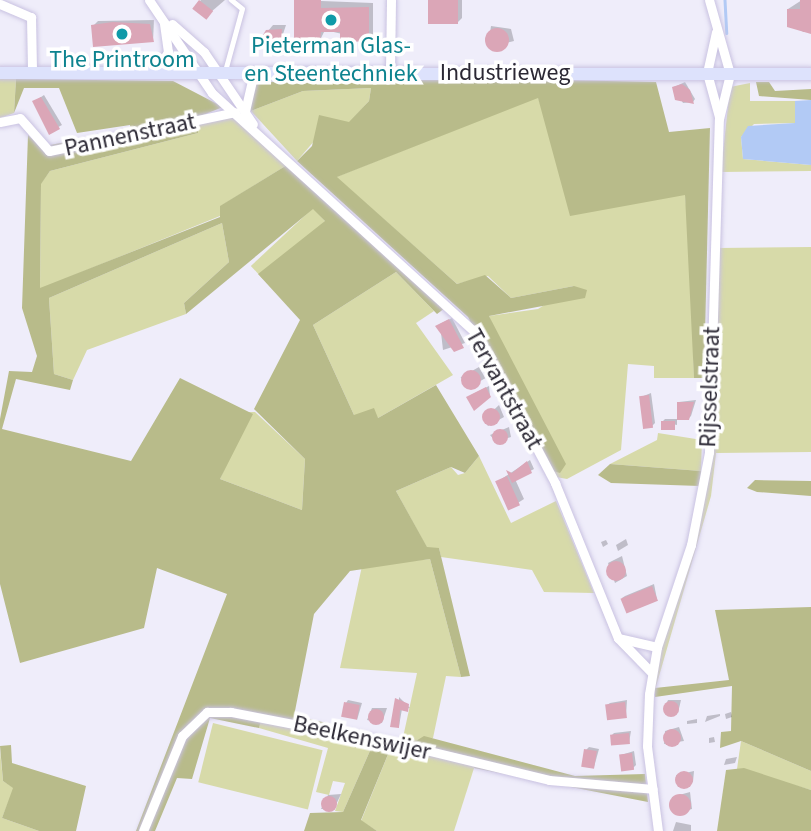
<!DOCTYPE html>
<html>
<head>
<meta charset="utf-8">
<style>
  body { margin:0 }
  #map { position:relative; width:811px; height:831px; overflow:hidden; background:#efedfa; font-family:"Source Sans 3",sans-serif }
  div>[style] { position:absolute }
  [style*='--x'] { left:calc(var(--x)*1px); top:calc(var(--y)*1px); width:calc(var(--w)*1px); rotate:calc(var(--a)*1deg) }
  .green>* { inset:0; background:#d7daa9; transform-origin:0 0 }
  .forest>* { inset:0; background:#b8bb8a }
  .water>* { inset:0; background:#b2caf5 }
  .shadow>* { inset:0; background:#0003; transform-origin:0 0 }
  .stream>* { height:2.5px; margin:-1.25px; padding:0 1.25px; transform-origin:1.25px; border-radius:1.25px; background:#b2caf5 }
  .building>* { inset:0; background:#dba6b7; transform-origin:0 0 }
  .round { border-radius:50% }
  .roads { filter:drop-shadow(0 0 2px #c9c2e1) drop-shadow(0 0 2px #c9c2e1) }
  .lane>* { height:4.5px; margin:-2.25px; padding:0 2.25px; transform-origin:2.25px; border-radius:2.25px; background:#fff }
  .street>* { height:9px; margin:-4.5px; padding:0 4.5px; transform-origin:4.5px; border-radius:4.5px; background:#fff }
  .secondary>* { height:12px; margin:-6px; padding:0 6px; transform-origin:6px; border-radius:6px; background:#dde2fc }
  .dots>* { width:19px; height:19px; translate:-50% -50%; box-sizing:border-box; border:4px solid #fff; border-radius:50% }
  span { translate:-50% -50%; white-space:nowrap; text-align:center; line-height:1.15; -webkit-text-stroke:7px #fff; paint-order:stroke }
  .culture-label { font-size:24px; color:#0d838f }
  .street-label { font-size:24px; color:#2b2834 }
</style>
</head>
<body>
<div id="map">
  <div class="green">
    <i style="clip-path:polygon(0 79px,16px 79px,14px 113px,0 118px)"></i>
    <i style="clip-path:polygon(750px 83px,750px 101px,795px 101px,795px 123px,754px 124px,741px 137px,743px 159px,811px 165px,811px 171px,721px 172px,730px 87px)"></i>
    <i style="clip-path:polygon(371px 88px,369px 101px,349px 123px,333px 119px,297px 161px,251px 111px,303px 91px)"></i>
    <i style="clip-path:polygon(538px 97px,556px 151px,685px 194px,691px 261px,694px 378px,654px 378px,654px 366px,628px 364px,621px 450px,567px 479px,556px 477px,489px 316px,538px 309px,574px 286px,511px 298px,488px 276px,457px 284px,336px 177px)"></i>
    <i style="clip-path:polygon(233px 116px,287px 165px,221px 206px,220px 216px,40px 289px,41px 183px,50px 171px,198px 133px,199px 123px)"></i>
    <i style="left:313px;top:208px;width:18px;height:85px;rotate:47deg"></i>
    <i style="clip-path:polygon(222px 223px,229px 262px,184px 303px,186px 314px,87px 350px,73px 380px,54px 374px,49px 298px)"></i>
    <i style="clip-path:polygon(811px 247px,811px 452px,716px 453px,711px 496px,653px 697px,662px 641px,706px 494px,719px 248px)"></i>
    <i style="clip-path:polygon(396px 272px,434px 311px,416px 323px,453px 375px,378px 418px,354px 415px,313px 325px)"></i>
    <i style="clip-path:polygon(249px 412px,255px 412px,305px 459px,302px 510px,220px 479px)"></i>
    <i style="clip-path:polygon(658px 433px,702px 440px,701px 471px,610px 464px,657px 440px)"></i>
    <i style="clip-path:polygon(479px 456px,511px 523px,556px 501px,594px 593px,544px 592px,532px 570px,441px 557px,439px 548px,427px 548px,396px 491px,451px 467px,458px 475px,465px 473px)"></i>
    <i style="clip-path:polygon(430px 559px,461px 677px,446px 676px,433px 738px,411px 744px,402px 742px,417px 673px,340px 668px,362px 566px)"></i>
    <i style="clip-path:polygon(260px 722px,373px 744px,343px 812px,335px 811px,345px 783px,333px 781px,329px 795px,316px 792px,328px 748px,259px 728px)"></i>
    <i style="left:213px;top:723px;width:113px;height:61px;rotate:14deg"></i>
    <i style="clip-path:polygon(741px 741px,811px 771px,811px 790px,737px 769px)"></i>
    <i style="clip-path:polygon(391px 747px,475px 765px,454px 831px,377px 831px,361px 821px)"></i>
    <i style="clip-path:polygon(0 750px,3px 781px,14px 788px,2px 818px,39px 831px,0 831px)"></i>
  </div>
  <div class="forest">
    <i style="clip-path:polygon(evenodd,16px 79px,173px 81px,223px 107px,198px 117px,198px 133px,50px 171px,41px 184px,40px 288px,220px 217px,220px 206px,287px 165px,445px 308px,437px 314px,396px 272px,313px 325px,354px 415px,374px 408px,378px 418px,436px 385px,479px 456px,465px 473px,451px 467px,396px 491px,427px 547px,439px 548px,470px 676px,461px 677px,430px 559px,350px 571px,314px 614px,294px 716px,327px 723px,327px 730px,262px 716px,259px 728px,210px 718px,192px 779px,177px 778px,155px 831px,136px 831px,227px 594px,157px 568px,144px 628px,20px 663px,0 584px,0 419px,9px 371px,32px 372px,37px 356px,22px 308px,28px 135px,48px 154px,50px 145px,131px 130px,130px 125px,77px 133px,59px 88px,24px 88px,14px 113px,16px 79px,313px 209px,325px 221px,258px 274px,300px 320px,254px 409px,305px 459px,302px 510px,220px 479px,253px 414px,180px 378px,131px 461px,2px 429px,16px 379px,70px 390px,73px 380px,54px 374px,49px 298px,222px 223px,229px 262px,184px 303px,186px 314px,313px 209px)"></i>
    <i style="clip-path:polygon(508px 79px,656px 82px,669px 132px,710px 128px,704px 378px,694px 378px,685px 195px,570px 216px,538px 98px,337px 177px,457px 284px,485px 275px,511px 298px,574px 286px,587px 290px,585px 298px,489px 316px,566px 464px,560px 473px,553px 471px,468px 317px,297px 161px,312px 146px,319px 115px,349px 122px,369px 101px,371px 88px,303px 91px,251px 111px,248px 102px,255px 82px)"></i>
    <i style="clip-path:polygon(756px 82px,769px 82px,775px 91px,811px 89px,811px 100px,759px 96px)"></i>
    <i style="clip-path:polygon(610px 464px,701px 471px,700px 486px,611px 483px,598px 475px)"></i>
    <i style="clip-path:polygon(755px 480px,811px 481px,811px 496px,757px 492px,747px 488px)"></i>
    <i style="clip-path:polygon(811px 607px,811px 771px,741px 741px,720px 748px,721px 732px,731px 731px,732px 686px,655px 697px,655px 688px,729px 680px,715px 610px)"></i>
    <i style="clip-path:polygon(424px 736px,575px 776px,645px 774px,648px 802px,474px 768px,477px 758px,411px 744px)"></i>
    <i style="clip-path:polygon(373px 744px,391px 747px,361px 820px,377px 831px,304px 831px,310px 813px,343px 812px)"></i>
    <i style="clip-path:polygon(11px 745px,12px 763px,86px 786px,76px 831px,39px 831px,2px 818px,13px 788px,3px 781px,0 746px)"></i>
    <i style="clip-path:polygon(744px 768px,811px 790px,811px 831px,717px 831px,726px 770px)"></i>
  </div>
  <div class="water">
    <i style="clip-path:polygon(811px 100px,811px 165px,743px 159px,741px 137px,748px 126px,795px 123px,795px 101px)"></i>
  </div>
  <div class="shadow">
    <i style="clip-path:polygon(201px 0,225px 0,211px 12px,194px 8px)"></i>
    <i style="clip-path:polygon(296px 0,373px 3px,373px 35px,368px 40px,325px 30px,320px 40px)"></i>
    <i style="clip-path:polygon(430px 0,462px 0,462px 18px,457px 23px)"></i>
    <i style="clip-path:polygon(802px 0,811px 0,811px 32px,803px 32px,788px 9px)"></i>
    <i style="clip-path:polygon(154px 20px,153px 41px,93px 26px,98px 21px)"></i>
    <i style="clip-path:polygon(273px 25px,286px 25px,281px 40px,268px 31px)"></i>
    <i style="clip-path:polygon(491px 26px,511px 29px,514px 41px,488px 47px)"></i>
    <i style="clip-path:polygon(685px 82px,695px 99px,693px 102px,683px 103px,674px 87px)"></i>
    <i style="clip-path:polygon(44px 95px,62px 125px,49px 132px,35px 101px)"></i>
    <i style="clip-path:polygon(452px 318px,465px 343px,443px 350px,440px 324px)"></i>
    <i style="left:479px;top:367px;width:13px;height:21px;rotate:61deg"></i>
    <i style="clip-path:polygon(489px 386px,490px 396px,471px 395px)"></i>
    <i style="clip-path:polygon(651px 393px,655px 423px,652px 426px,641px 397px)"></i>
    <i style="clip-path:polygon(696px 400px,691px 416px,688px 419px,679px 402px)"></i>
    <i style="clip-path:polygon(499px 405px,504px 417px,488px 426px,484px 419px)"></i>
    <i style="clip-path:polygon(665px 419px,677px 419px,677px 425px,662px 422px)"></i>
    <i style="clip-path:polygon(509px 427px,511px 437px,496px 442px,490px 435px)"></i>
    <i style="clip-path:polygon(530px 460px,534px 469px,515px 479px,524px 499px,510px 508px,497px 482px)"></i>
    <i style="clip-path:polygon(626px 539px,628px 545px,618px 551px,616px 545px)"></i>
    <i style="clip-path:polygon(606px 540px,608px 544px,603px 547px,601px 542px)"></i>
    <i style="clip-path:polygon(622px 556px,627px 576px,615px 583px,608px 563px)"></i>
    <i style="clip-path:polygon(654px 584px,657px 599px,622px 598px,625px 596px)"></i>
    <i style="clip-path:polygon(399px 697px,410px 708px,402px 709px,399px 726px)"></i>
    <i style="clip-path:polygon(348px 700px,362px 703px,357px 720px,346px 703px)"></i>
    <i style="clip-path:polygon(627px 700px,626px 716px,607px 705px,610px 703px)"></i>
    <i style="clip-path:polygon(668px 700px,681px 700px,678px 713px,664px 709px)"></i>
    <i style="clip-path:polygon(372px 708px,387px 708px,382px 723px,367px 720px)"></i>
    <i style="clip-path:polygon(731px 712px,732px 717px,726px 719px,725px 714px)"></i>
    <i style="clip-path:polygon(707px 716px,720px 714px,720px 716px,705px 722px)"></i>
    <i style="clip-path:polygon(697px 719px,697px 723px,687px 724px,687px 721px)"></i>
    <i style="clip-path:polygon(679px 727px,684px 741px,664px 744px,665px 731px)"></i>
    <i style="clip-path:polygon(631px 731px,629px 743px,611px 736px,614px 733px)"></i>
    <i style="clip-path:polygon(714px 737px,715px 742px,709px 743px,709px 738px)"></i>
    <i style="clip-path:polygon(589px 747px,599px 749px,594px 767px,586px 750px)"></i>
    <i style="clip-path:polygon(634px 751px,636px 765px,633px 768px,621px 755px)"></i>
    <i style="clip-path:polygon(737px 757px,735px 763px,724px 765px,726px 759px)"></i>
    <i style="clip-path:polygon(694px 771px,693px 782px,678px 787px,676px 775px)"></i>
    <i style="clip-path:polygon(690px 792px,692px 809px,674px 814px,672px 797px)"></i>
    <i style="clip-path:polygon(341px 794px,334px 809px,321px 809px,328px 795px)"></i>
    <i style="clip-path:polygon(676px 822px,691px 825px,691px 831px,673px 831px)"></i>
  </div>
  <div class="stream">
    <i style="--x:725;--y:0;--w:33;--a:87"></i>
  </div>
  <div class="building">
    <i style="left:199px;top:0;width:18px;height:11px;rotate:38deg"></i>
    <i style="clip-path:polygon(294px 0,321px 0,321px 8px,369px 7px,369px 42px,340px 41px,340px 32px,321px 32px,320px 42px,294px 42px)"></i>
    <i style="left:428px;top:0;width:30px;height:24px"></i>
    <i style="clip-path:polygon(800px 0,811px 0,811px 34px,787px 27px,787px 9px,800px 9px)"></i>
    <i style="clip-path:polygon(113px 22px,150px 24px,154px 42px,93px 47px,91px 25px)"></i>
    <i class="round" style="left:485px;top:28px;width:24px;height:24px"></i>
    <i style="clip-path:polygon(282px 29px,282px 41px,258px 43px,266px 30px)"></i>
    <i style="clip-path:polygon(682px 84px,690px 90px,694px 104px,675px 100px,672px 87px)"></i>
    <i style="clip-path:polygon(41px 97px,60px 129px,49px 135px,32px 101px)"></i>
    <i style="clip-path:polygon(449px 319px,464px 348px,454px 352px,435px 326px)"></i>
    <i class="round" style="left:461px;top:370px;width:20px;height:20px"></i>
    <i style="clip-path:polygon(486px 387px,491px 397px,474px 411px,466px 397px)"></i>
    <i style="left:649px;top:395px;width:33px;height:10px;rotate:83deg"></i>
    <i style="clip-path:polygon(677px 402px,694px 402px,689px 420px,677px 420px)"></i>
    <i class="round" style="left:482px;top:408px;width:18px;height:18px"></i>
    <i style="left:661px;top:421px;width:14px;height:9px"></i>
    <i class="round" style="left:492px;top:429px;width:16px;height:16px"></i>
    <i style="clip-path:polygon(527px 461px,532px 473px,512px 483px,506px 470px,512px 473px)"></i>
    <i style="left:507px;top:476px;width:32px;height:13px;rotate:66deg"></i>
    <i class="round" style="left:606px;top:561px;width:20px;height:20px"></i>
    <i style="left:652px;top:586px;width:16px;height:34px;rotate:68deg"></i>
    <i style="clip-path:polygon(395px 698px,409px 704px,408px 712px,400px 710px,399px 728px,390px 727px)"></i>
    <i class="round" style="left:663px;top:701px;width:16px;height:16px"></i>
    <i style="left:344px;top:702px;width:16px;height:15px;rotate:11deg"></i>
    <i style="left:625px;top:702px;width:16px;height:20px;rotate:83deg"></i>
    <i class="round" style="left:368px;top:709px;width:16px;height:16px"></i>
    <i class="round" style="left:663px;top:729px;width:18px;height:18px"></i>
    <i style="left:629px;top:733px;width:11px;height:19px;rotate:85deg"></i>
    <i style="left:584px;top:749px;width:13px;height:18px;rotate:9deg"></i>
    <i style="left:632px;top:753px;width:17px;height:13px;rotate:83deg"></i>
    <i class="round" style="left:675px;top:771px;width:18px;height:18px"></i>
    <i class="round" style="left:669px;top:794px;width:22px;height:22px"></i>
    <i class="round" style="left:321px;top:796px;width:16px;height:16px"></i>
  </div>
  <div class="roads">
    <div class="lane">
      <i style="--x:225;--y:71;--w:64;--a:-74.7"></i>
      <i style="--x:242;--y:9;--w:14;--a:-141"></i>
    </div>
    <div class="street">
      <i style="--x:149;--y:0;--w:112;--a:55.9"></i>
      <i style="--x:212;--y:93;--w:357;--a:42.3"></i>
      <i style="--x:476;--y:333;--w:170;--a:62.2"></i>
      <i style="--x:555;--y:483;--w:167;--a:67.9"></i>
      <i style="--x:618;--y:638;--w:49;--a:45.8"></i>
      <i style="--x:0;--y:4;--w:34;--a:23"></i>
      <i style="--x:31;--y:17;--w:54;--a:88.9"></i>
      <i style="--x:172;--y:24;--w:43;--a:41.2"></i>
      <i style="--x:204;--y:52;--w:87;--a:55.8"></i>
      <i style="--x:716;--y:32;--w:42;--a:102.4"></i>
      <i style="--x:707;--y:73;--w:46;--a:74.7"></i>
      <i style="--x:155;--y:72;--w:24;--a:-57"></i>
      <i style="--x:168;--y:52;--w:30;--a:-98"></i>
      <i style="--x:390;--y:72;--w:72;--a:-89.2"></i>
      <i style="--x:245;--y:111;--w:40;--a:-77"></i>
      <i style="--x:0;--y:122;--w:20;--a:-11"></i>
      <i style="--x:20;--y:118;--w:44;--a:48.7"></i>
      <i style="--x:49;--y:151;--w:190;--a:-11.8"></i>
      <i style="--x:618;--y:638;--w:40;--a:13"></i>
      <i style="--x:143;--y:831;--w:103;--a:-67.7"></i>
      <i style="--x:182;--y:736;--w:35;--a:-44"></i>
      <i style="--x:207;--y:712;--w:24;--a:0"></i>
      <i style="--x:231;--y:712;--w:185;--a:10.9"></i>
      <i style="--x:413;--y:747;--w:140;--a:13.6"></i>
      <i style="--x:549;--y:780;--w:104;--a:4.9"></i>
      <i style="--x:658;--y:831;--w:86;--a:-97.4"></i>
      <i style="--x:647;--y:746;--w:52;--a:-87.8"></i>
      <i style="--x:649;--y:694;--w:48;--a:-80.3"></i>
      <i style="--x:657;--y:647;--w:108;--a:-71.6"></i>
      <i style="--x:691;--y:545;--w:95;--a:-79"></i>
      <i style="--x:709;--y:452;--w:333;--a:-88.3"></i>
      <i style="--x:719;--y:119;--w:46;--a:-76.3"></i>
      <i style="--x:730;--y:74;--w:77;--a:-105.8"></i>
    </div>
    <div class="secondary">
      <i style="--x:0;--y:73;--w:811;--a:0.07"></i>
    </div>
  </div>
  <div class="dots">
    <i style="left:331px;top:20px;background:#0f9aa8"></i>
    <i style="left:122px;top:34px;background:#0f9aa8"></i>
  </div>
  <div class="culture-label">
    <span style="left:331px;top:60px">Pieterman Glas-<br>en Steentechniek</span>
    <span style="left:122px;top:60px">The Printroom</span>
  </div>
  <div class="street-label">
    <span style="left:505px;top:73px">Industrieweg</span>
    <span style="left:130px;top:135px;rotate:-12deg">Pannenstraat</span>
    <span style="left:710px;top:387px;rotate:-88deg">Rijsselstraat</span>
    <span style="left:504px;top:389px;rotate:61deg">Tervantstraat</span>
    <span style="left:362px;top:738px;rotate:12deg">Beelkenswijer</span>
  </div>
</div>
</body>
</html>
